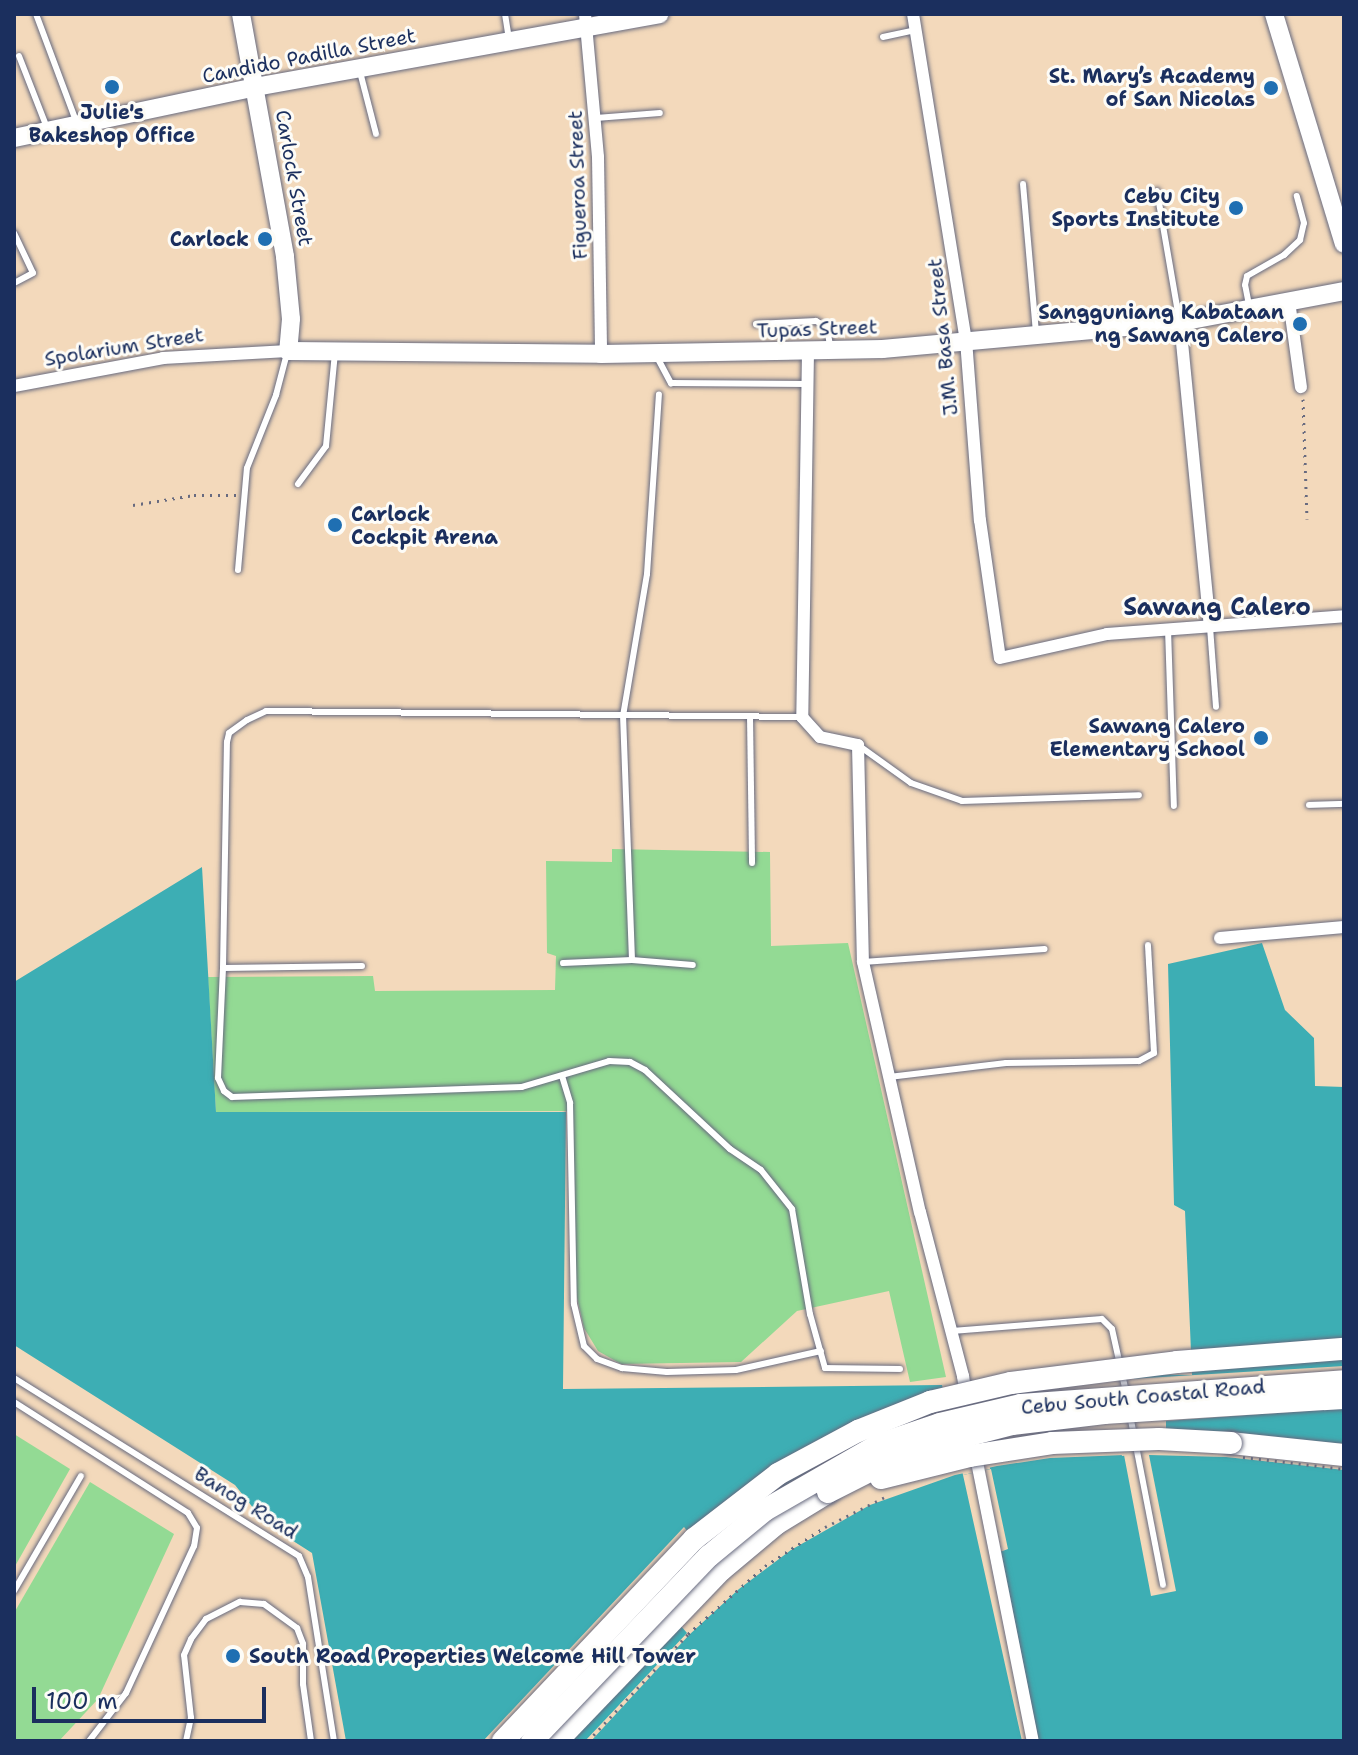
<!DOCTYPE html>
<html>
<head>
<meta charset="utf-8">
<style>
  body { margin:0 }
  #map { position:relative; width:1358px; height:1755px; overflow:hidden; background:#f3d9bb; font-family:"Shantell Sans",sans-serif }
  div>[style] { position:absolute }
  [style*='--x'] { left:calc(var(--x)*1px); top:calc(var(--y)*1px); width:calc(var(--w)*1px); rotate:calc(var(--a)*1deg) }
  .green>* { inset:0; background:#93da94 }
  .water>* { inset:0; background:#3daeb4 }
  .pier>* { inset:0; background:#f3d9bb }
  .path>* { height:3px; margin-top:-1.5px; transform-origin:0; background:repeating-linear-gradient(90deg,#676a7f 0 2px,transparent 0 8px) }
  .roads { filter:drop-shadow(0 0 2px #676a7f) drop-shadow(0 0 2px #676a7f) }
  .lane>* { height:6px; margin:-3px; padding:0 3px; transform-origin:3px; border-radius:3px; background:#fff }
  .street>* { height:12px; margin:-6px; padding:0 6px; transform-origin:6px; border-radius:6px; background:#fff }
  .secondary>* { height:18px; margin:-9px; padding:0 9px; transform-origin:9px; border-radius:9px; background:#fff }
  .highway>* { height:22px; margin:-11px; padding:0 11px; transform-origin:11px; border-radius:11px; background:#fff }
  .path-bridge>* { height:3px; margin-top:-1.5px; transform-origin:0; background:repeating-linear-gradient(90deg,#676a7f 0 2px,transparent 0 8px) }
  .bridges { filter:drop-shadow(0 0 2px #676a7f) drop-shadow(0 0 2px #676a7f) }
  .highway-bridge>* { height:22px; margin:-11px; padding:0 11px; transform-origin:11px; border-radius:11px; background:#fff }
  .dots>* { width:22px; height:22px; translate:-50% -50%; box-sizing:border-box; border:4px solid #fdfcf7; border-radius:50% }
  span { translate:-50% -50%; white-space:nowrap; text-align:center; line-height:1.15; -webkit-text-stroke:6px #fdfcf7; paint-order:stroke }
  .street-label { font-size:20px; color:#1b2f5e }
  .poi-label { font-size:20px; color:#1b2f5e; font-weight:700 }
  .right { translate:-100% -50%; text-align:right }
  .left { translate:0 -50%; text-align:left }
  .quarter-label { font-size:24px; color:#1b2f5e; font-weight:700 }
  .frame { position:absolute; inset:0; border:16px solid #1b2f5e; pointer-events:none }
  .scale { position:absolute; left:32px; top:1687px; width:234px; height:36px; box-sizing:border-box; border:4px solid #1b2f5e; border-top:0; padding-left:10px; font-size:24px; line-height:28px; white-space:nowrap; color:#1b2f5e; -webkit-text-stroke:6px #fdfcf7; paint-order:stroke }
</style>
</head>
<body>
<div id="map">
  <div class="green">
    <i style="clip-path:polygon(612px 849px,770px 852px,771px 946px,848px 943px,946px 1377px,910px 1382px,889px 1291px,797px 1311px,741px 1362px,621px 1364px,598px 1351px,584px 1328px,574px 1284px,573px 1111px,216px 1112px,208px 977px,373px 976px,375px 991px,555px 990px,556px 956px,547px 953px,546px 861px,612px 862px)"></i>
    <i style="clip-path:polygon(14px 1434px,70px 1469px,14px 1568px)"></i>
    <i style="clip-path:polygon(90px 1482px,174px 1534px,98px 1699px,59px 1741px,14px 1741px,14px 1613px)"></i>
  </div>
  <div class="water">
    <i style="clip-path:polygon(202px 867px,216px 1112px,566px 1112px,563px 1389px,942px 1385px,963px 1475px,990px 1469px,975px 1385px,1102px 1374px,1122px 1456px,1149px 1454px,1133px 1374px,1192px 1375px,1185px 1211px,1174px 1205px,1168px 964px,1262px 943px,1285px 1010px,1314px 1038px,1315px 1086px,1344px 1087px,1344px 1741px,346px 1741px,312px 1553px,265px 1523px,235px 1485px,14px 1345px,14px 982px)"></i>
  </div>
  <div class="pier">
    <i style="clip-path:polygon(1344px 1366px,1344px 1408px,1166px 1421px,1166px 1429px,1344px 1444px,1344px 1470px,1226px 1457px,1149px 1455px,1176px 1591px,1151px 1596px,1124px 1455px,1050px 1458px,997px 1466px,955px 1475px,870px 1505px,791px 1550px,739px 1589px,689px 1635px,591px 1741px,585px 1741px,687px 1633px,680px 1625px,570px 1741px,483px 1741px,684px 1527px,702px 1549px,759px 1501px,862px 1439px,951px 1407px,966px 1471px,986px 1466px,974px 1401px,1016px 1391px,1107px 1380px,1126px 1452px,1144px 1451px,1130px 1379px)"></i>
    <i style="clip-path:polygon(991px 1469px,1008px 1549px,1000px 1552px,1038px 1741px,1022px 1741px,963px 1475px)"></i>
  </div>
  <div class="path">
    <i style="--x:1303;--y:399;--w:120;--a:88.1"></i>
    <i style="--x:133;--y:505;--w:62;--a:-9.3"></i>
    <i style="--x:194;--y:495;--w:42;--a:0"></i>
    <i style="--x:232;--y:1490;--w:17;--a:66"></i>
  </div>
  <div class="roads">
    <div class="lane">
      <i style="--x:36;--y:14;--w:114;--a:69.5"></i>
      <i style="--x:505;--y:14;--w:24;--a:81"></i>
      <i style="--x:883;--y:37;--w:34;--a:-12"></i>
      <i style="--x:19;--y:56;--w:77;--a:68.7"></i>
      <i style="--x:360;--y:72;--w:64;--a:75.5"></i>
      <i style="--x:596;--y:118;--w:64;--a:-4.5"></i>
      <i style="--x:1023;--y:184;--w:149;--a:85"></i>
      <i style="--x:1157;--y:191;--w:129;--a:80.2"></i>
      <i style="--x:14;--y:233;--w:44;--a:64.6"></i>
      <i style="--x:33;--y:273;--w:21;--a:152"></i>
      <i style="--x:1249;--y:305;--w:20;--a:-101"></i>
      <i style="--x:1245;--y:285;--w:9;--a:-77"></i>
      <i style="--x:1247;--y:276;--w:43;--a:-29.6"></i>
      <i style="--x:1284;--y:255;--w:22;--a:-43"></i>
      <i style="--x:1300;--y:240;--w:17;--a:-77"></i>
      <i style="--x:1304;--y:223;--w:28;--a:-105"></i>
      <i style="--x:756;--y:324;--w:60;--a:-2.9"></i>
      <i style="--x:816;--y:321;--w:13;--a:29"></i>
      <i style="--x:827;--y:327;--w:19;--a:81"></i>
      <i style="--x:657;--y:357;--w:30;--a:62"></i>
      <i style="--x:671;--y:383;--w:136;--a:0.4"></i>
      <i style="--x:298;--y:484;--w:47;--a:-53.6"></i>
      <i style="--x:326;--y:446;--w:93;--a:-84.5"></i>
      <i style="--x:238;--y:570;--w:102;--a:-85"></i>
      <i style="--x:247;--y:468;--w:79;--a:-68.3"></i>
      <i style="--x:276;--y:395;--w:43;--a:-75.3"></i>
      <i style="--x:1210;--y:627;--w:80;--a:85.7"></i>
      <i style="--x:1168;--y:629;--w:177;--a:88.1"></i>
      <i style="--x:750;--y:716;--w:147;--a:89.2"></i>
      <i style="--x:858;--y:745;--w:65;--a:35.6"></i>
      <i style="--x:911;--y:783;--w:54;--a:19.4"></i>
      <i style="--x:962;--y:801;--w:177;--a:-1.9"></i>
      <i style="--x:1309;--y:805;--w:35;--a:-2"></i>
      <i style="--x:632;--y:960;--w:244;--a:-92.1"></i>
      <i style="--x:623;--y:716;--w:144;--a:-80.4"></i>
      <i style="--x:647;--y:574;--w:180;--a:-86.2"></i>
      <i style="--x:863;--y:962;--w:182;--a:-4.1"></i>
      <i style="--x:563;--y:963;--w:69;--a:-2.5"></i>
      <i style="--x:632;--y:960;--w:61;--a:4.7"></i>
      <i style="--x:362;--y:966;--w:139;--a:179.2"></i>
      <i style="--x:223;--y:968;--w:226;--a:-89"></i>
      <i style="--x:227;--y:742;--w:9;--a:-77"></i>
      <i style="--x:229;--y:733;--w:22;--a:-36"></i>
      <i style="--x:247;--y:720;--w:21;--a:-25"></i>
      <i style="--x:266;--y:711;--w:536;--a:0.64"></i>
      <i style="--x:223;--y:968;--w:110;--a:92.6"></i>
      <i style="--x:218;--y:1078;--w:14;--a:65"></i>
      <i style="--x:224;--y:1091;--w:10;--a:37"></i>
      <i style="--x:232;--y:1097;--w:290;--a:-2"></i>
      <i style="--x:522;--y:1087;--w:91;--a:-16.6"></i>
      <i style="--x:609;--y:1061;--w:21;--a:3"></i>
      <i style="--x:630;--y:1062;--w:17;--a:28"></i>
      <i style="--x:645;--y:1070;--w:116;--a:42.9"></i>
      <i style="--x:730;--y:1149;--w:37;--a:34"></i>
      <i style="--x:761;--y:1170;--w:50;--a:51.5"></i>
      <i style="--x:792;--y:1209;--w:107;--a:80.3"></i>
      <i style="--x:810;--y:1314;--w:56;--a:74.5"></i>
      <i style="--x:825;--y:1368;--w:75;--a:0.8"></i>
      <i style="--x:562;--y:1076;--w:28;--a:73"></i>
      <i style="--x:570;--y:1103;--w:201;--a:88.9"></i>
      <i style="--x:574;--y:1304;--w:43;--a:76.6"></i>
      <i style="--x:584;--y:1346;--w:18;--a:45"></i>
      <i style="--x:597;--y:1359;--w:27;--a:20"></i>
      <i style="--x:622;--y:1368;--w:45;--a:5.1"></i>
      <i style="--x:667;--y:1372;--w:69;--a:-1.7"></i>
      <i style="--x:736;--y:1370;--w:87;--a:-12.6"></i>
      <i style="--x:889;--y:1077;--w:118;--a:-6.8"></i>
      <i style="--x:1006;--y:1063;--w:133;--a:-0.9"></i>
      <i style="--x:1139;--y:1061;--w:17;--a:-28"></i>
      <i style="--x:1154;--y:1053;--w:108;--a:-93.2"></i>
      <i style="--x:952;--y:1331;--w:150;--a:-4.6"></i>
      <i style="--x:1102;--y:1319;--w:14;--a:45"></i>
      <i style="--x:1112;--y:1329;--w:65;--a:77.5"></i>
      <i style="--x:14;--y:1378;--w:336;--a:32"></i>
      <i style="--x:299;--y:1556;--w:23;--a:67"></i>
      <i style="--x:308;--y:1577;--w:166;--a:81"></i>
      <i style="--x:14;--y:1402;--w:206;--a:32.5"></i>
      <i style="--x:188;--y:1513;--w:17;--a:59"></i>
      <i style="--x:197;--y:1528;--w:18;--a:99"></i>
      <i style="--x:194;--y:1546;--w:162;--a:114.8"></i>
      <i style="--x:126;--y:1693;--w:61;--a:127.6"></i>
      <i style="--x:1130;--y:1415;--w:173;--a:79"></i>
      <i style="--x:14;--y:1591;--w:133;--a:-59.8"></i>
      <i style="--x:186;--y:1741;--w:24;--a:-78"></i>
      <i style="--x:191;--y:1718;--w:63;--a:-96.3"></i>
      <i style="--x:184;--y:1655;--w:17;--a:-66"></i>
      <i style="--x:191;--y:1639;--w:25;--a:-53"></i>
      <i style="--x:206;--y:1619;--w:38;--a:-27"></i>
      <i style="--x:240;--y:1602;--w:24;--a:5"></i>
      <i style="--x:264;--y:1604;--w:41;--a:36"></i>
      <i style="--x:297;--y:1628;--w:17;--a:69"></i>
      <i style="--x:303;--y:1644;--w:40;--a:90"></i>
      <i style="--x:303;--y:1684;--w:58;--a:82"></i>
    </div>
    <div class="street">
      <i style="--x:585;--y:14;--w:144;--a:84.8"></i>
      <i style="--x:598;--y:157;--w:197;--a:89.1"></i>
      <i style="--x:913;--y:14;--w:330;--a:80.8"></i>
      <i style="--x:966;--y:340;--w:181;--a:85.6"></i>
      <i style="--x:980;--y:520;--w:139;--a:81.8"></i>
      <i style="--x:1000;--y:658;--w:110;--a:-12.6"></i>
      <i style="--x:1107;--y:634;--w:238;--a:-4.3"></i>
      <i style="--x:1289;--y:301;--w:87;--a:82.1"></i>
      <i style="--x:1180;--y:322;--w:306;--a:84.4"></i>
      <i style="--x:808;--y:352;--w:365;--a:90.9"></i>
      <i style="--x:802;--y:717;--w:27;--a:48"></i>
      <i style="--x:820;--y:737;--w:39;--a:12"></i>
      <i style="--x:858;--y:745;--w:217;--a:88.7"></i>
      <i style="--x:863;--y:962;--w:256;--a:77.2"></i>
      <i style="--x:920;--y:1212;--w:170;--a:75.3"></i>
      <i style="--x:963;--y:1376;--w:47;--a:81.3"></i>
      <i style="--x:14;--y:386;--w:152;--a:-10.6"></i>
      <i style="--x:163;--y:358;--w:125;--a:-3.2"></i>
      <i style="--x:1220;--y:938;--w:124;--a:-5.1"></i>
      <i style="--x:975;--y:1452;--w:295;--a:78.7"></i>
    </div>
    <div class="secondary">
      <i style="--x:241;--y:14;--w:247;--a:79.7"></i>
      <i style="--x:285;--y:257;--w:62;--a:84.5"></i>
      <i style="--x:291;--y:319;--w:32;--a:95"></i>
      <i style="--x:288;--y:351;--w:313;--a:0.5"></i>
      <i style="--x:601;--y:354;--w:282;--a:-1"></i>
      <i style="--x:883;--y:349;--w:298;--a:-5.2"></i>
      <i style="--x:1180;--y:322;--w:167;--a:-10.7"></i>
      <i style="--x:1274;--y:14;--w:240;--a:73.1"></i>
      <i style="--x:14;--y:138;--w:246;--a:-11.9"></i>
      <i style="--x:255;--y:87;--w:411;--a:-10.2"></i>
    </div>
    <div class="highway">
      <i style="--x:1231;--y:1443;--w:114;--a:6.1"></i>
      <i style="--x:557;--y:1741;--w:237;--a:-46.2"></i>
      <i style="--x:721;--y:1570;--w:72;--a:-39.9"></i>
      <i style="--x:776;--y:1524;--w:61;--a:-31.6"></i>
    </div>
  </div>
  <div class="path-bridge">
    <i style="--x:1243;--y:1457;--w:102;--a:6.8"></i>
    <i style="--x:588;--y:1741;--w:146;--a:-46.9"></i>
    <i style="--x:688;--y:1634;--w:103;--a:-41.4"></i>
    <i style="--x:765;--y:1566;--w:72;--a:-33"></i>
    <i style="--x:825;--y:1527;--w:67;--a:-26.6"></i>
  </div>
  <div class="bridges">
    <div class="highway-bridge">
      <i style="--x:881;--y:1478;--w:92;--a:-13.9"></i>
      <i style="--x:970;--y:1456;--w:83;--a:-9"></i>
      <i style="--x:1052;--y:1443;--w:107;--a:-2.1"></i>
      <i style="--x:1159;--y:1439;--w:72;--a:3.2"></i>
      <i style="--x:828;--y:1492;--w:62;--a:-27"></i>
      <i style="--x:883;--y:1464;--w:63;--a:-20.4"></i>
      <i style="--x:942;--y:1442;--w:72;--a:-14.4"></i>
      <i style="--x:1012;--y:1424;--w:93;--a:-6.8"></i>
      <i style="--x:1104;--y:1413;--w:240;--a:-3.6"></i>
      <i style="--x:503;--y:1741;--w:278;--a:-46.6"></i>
      <i style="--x:694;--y:1539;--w:106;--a:-37.7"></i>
      <i style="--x:778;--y:1474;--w:91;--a:-28.3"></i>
      <i style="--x:858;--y:1431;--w:78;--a:-21.9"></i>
      <i style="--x:930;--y:1402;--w:83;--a:-13.2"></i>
      <i style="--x:1011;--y:1383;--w:167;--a:-7.2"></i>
      <i style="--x:1177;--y:1362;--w:168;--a:-4.5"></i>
      <i style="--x:532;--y:1741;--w:256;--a:-46.3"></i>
      <i style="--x:709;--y:1556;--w:72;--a:-39.4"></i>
      <i style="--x:765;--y:1510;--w:130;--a:-29.9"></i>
      <i style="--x:878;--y:1445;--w:65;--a:-18.7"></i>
      <i style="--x:940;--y:1424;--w:83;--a:-13.2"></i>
      <i style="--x:1021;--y:1405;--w:324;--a:-4.2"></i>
    </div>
  </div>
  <div class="dots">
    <i style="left:112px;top:87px;background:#1f6fb2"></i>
    <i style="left:1271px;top:88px;background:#1f6fb2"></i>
    <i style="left:1236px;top:208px;background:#1f6fb2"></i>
    <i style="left:265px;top:239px;background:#1f6fb2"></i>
    <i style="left:1300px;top:324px;background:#1f6fb2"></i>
    <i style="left:335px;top:525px;background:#1f6fb2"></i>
    <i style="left:1261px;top:738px;background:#1f6fb2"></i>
    <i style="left:233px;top:1656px;background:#1f6fb2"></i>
  </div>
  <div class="street-label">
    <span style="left:309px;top:56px;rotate:-11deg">Candido Padilla Street</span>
    <span style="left:294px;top:178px;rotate:80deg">Carlock Street</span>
    <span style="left:578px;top:185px;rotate:-92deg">Figueroa Street</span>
    <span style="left:817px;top:329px;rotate:-2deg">Tupas Street</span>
    <span style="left:943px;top:337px;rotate:-96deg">J.M. Basa Street</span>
    <span style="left:124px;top:347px;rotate:-9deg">Spolarium Street</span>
    <span style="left:1143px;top:1397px;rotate:-5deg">Cebu South Coastal Road</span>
    <span style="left:246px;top:1503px;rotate:32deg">Banog Road</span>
  </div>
  <div class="poi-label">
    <span class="right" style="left:1255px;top:88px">St. Mary’s Academy<br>of San Nicolas</span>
    <span style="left:112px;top:124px">Julie's<br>Bakeshop Office</span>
    <span class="right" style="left:1220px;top:208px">Cebu City<br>Sports Institute</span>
    <span class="right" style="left:249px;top:239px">Carlock</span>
    <span class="right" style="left:1284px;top:324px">Sangguniang Kabataan<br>ng Sawang Calero</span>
    <span class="left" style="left:351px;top:526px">Carlock<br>Cockpit Arena</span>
    <span class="right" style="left:1245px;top:738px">Sawang Calero<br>Elementary School</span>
    <span class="left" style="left:249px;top:1656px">South Road Properties Welcome Hill Tower</span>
  </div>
  <div class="quarter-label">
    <span style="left:1217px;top:608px">Sawang Calero</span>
  </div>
  <div class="frame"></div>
  <div class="scale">100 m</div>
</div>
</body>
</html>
